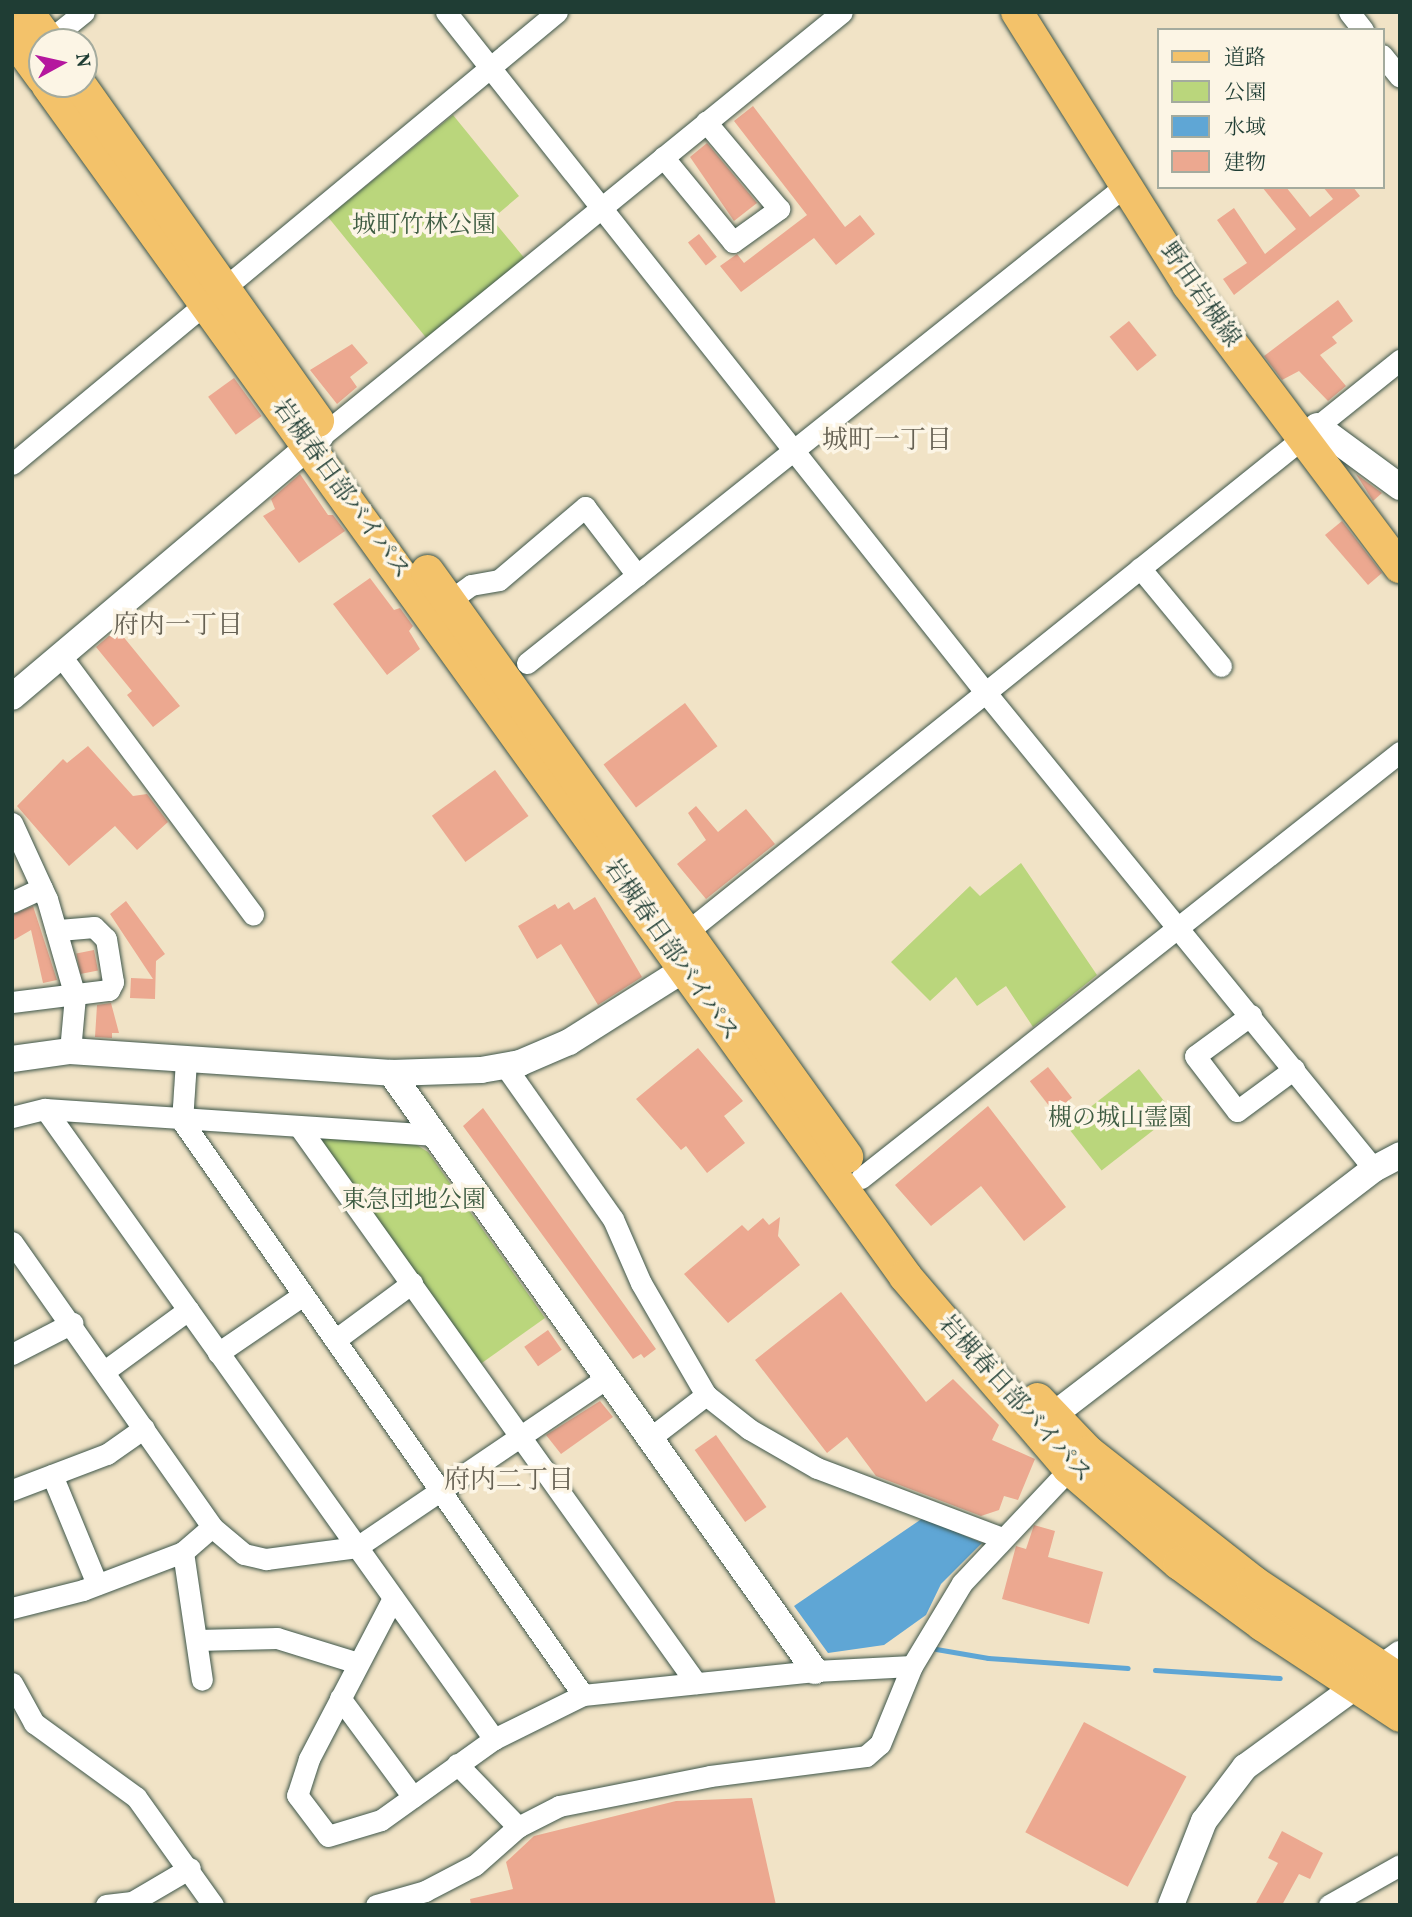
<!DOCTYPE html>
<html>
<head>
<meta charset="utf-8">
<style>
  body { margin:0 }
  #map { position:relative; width:1412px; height:1917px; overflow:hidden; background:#f1e3c6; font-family:Vollkorn,"Noto Serif JP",serif }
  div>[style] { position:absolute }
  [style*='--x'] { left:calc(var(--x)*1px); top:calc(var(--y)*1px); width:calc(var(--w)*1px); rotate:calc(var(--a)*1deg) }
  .green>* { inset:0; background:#bad67c; transform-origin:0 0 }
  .water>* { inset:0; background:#5fa6d5 }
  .stream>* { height:5px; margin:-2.5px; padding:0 2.5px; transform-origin:2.5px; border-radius:2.5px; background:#5fa6d5 }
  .building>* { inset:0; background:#eca890; transform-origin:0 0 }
  .roads { filter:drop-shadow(0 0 2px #3e564a) drop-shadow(0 0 2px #3e564a) }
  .minor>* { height:21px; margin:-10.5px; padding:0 10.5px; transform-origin:10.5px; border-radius:10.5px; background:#fff }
  .tertiary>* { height:26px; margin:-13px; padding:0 13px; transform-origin:13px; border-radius:13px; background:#fff }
  .primary>* { height:32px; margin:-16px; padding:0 16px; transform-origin:16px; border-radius:16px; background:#f3c26a }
  .trunk>* { height:33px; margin:-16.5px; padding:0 16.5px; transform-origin:16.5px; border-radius:16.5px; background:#f3c26a }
  span { translate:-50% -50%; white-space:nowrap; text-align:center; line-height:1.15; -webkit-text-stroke:7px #fcf5e5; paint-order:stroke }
  .park-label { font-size:24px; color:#3e5c42 }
  .street-label { font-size:24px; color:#1f3d34 }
  .neighbourhood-label { font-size:26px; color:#676254 }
  .frame { position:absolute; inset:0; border:14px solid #1f3d34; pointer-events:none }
  .legend { position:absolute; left:1157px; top:28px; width:228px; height:161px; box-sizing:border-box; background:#fcf5e5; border:2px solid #a4ab9e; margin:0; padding:9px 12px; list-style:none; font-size:21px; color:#1f3d34 }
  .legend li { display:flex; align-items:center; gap:14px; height:35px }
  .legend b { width:35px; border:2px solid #a4ab9e }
  .north { position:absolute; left:28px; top:28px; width:70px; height:70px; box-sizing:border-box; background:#fcf5e5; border:2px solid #a4ab9e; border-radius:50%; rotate:82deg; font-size:19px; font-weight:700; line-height:28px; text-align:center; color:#1f3d34 }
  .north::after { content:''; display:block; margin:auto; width:24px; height:32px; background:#b5179e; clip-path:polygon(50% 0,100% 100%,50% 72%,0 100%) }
</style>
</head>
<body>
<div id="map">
  <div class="green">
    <i style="clip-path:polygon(453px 115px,519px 196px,492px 219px,526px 260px,428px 340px,328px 217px)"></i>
    <i style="clip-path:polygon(1021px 863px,1097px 975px,1033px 1027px,1006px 986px,977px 1006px,956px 977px,930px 1001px,891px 962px,970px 886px,980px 896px)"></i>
    <i style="left:1139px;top:1069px;width:57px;height:92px;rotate:52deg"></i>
    <i style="clip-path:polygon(325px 1136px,412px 1142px,428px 1152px,545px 1318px,479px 1365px,322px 1143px)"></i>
  </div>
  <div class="water">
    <i style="clip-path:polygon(923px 1518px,982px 1543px,941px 1584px,926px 1615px,884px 1645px,828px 1653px,794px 1606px)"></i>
  </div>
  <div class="stream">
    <i style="--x:936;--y:1649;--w:53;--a:9.8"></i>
    <i style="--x:988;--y:1658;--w:140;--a:4.1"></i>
    <i style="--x:1155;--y:1670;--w:125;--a:3.7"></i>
  </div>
  <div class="building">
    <i style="clip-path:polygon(753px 106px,845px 227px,860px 215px,875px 234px,836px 265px,814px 238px,741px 292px,720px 266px,737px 254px,744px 263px,807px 215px,734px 121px)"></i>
    <i style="clip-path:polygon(707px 143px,757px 203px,734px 221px,690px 157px)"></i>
    <i style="clip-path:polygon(1262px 187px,1286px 187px,1310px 217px,1333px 199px,1323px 187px,1353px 187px,1360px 196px,1234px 295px,1223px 279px,1247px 263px,1217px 220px,1234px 208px,1265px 254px,1296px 229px)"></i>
    <i style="left:699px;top:234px;width:29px;height:14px;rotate:52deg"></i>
    <i style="clip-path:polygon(1338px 300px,1353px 321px,1332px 337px,1337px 343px,1320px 355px,1346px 386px,1328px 401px,1299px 371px,1282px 380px,1264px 356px)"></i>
    <i style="left:1129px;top:321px;width:44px;height:25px;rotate:51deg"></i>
    <i style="clip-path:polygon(352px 344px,368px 363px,350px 377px,357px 387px,337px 404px,310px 370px)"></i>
    <i style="left:234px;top:378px;width:47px;height:32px;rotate:54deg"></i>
    <i style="clip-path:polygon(300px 474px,328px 515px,333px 515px,345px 531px,299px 563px,263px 516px,275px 509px,271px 499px)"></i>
    <i style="clip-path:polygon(1356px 474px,1382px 493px,1373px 501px)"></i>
    <i style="clip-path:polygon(1342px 521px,1382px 573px,1368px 585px,1325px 535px)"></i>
    <i style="clip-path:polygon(370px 578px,394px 610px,400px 608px,413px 626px,409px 631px,420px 649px,387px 675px,333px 604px)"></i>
    <i style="clip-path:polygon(117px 629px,180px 706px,153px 727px,127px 695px,132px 691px,96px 647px)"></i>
    <i style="left:685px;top:703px;width:54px;height:102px;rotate:53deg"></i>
    <i style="clip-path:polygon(88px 746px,133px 796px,147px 794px,168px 822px,137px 850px,115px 826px,69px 866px,17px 806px,63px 759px,67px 763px)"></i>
    <i style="left:495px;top:770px;width:57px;height:78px;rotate:54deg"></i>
    <i style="clip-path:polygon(696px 806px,718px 832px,746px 809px,775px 844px,706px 899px,677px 864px,706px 840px,688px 813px)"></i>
    <i style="clip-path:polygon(595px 897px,642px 977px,598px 1005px,561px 944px,537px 959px,518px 926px,555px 904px,558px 909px,569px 902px,574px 910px)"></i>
    <i style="clip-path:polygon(126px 901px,165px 954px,156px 961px,155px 999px,130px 998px,131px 978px,153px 979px,110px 914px)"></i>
    <i style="clip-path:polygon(33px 906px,57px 980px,43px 983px,31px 930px,12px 941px,12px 915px)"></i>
    <i style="left:94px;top:950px;width:21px;height:18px;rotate:79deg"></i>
    <i style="clip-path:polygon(111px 1003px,119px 1033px,112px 1033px,112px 1038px,95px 1037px,97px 1005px)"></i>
    <i style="clip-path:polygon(698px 1048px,743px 1101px,724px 1116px,745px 1143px,707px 1173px,686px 1146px,681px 1150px,636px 1099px)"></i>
    <i style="left:1048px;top:1067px;width:39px;height:23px;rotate:52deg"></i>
    <i style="clip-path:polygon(988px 1106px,1066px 1207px,1024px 1241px,981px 1186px,931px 1226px,895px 1185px)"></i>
    <i style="clip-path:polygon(483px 1108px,656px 1349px,644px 1358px,641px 1354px,633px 1359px,463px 1126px)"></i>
    <i style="clip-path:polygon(780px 1217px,778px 1236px,800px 1265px,728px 1323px,684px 1274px,742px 1225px,748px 1231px,763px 1218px,769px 1225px)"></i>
    <i style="clip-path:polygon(841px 1292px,926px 1402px,953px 1379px,999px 1425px,992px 1440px,1035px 1459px,1018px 1500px,1004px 1496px,999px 1510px,981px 1516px,876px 1476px,847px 1437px,827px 1453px,755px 1360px)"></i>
    <i style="left:548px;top:1330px;width:24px;height:29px;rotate:55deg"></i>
    <i style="clip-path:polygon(600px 1401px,613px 1417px,561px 1454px,546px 1435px)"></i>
    <i style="left:716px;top:1435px;width:88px;height:26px;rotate:55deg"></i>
    <i style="clip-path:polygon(1034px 1525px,1055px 1531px,1048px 1557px,1103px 1572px,1089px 1624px,1002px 1599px,1016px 1546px,1026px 1549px)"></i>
    <i style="left:1084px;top:1722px;width:116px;height:125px;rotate:28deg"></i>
    <i style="clip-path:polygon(752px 1798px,776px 1905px,471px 1905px,470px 1899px,513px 1889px,506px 1862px,534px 1836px,676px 1801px)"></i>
    <i style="clip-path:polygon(1282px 1831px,1323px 1853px,1310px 1879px,1299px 1874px,1282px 1905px,1255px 1905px,1278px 1863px,1268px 1858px)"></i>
  </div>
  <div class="roads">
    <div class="minor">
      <i style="--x:446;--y:12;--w:869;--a:51.59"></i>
      <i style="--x:986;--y:693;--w:614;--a:50.82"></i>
      <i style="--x:1349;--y:12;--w:23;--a:52"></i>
      <i style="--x:48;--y:41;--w:46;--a:-38.9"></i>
      <i style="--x:1382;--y:55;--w:28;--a:51"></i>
      <i style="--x:663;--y:157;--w:110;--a:50.5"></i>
      <i style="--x:733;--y:242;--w:57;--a:-35.7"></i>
      <i style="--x:779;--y:209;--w:114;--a:-130"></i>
      <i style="--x:326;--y:432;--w:665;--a:-39.14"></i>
      <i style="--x:12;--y:464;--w:708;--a:-39.67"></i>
      <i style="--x:1140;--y:568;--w:127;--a:50.4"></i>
      <i style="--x:449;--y:601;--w:27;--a:-36"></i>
      <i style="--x:471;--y:585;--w:28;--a:-10"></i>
      <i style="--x:499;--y:580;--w:113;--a:-40.3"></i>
      <i style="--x:585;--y:507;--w:86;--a:52.6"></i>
      <i style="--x:61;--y:656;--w:322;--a:53.4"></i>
      <i style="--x:527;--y:663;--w:766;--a:-38.59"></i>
      <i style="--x:12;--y:823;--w:84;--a:65.3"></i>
      <i style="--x:47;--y:899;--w:101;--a:73.9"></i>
      <i style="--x:75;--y:996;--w:55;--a:95.2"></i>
      <i style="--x:12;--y:902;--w:33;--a:-25"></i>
      <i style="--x:688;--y:931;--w:913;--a:-38.73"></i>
      <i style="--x:12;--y:1002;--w:98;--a:-7.1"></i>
      <i style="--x:109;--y:990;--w:9;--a:-63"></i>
      <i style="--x:113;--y:982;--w:44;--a:-99.2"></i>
      <i style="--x:106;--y:939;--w:17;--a:-135"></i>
      <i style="--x:94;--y:927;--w:38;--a:175"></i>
      <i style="--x:1251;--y:1015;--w:69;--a:143.8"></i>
      <i style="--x:1195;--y:1056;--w:69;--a:52.6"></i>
      <i style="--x:1237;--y:1111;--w:71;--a:-36.4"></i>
      <i style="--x:186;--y:1061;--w:60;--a:93.8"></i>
      <i style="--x:182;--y:1121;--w:700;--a:55.06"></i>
      <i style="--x:505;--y:1066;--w:187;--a:54.8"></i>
      <i style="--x:613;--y:1219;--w:70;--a:66.4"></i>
      <i style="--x:641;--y:1283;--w:129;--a:59.9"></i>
      <i style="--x:706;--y:1395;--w:55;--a:38.3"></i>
      <i style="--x:749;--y:1429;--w:78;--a:29.8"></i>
      <i style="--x:817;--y:1468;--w:198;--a:20.7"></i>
      <i style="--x:45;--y:1109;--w:774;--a:54.52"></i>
      <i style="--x:12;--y:1117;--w:34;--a:-14"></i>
      <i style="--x:45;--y:1109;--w:388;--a:3.8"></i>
      <i style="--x:300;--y:1128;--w:682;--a:54.49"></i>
      <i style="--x:861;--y:1178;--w:687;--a:-38.32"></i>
      <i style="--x:12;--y:1242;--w:348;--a:54.9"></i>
      <i style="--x:212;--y:1527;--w:42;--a:40.2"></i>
      <i style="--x:244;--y:1554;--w:23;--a:13"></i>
      <i style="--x:266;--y:1559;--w:92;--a:-7.5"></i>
      <i style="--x:357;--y:1547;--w:303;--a:-34.1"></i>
      <i style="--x:335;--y:1340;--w:96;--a:-36.5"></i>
      <i style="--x:218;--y:1353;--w:103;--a:-34.3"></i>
      <i style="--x:12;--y:1354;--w:68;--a:-27.3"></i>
      <i style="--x:106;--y:1370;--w:102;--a:-36.2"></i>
      <i style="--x:650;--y:1438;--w:71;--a:-37.5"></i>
      <i style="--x:52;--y:1475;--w:118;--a:67.6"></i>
      <i style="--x:12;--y:1490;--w:102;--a:-20.8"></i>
      <i style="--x:107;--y:1454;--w:45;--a:-35.1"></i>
      <i style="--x:183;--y:1552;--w:129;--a:81.6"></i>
      <i style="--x:393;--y:1598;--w:182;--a:117.6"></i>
      <i style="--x:309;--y:1759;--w:38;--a:108"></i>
      <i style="--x:297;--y:1795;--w:51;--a:52.9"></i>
      <i style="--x:328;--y:1836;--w:55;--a:-16.8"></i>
      <i style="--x:381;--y:1820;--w:139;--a:-35.6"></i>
      <i style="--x:494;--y:1739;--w:99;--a:-26.3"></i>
      <i style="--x:583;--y:1695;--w:233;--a:-5.9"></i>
      <i style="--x:815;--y:1671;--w:97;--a:-3"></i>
      <i style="--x:12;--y:1608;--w:73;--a:-14.2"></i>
      <i style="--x:83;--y:1590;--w:107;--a:-20.8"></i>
      <i style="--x:183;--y:1552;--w:38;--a:-41"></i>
      <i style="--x:197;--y:1640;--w:80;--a:-1.4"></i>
      <i style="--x:277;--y:1638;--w:85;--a:17.2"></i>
      <i style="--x:12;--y:1683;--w:46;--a:61.2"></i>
      <i style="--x:34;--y:1723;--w:126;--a:36"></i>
      <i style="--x:136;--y:1797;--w:133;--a:54.5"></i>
      <i style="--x:340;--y:1698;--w:123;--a:53.6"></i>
      <i style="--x:457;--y:1764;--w:88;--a:45.9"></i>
      <i style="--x:106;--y:1905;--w:26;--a:-7"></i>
      <i style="--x:132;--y:1902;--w:67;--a:-30.4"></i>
      <i style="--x:376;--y:1905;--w:51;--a:-15.9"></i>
      <i style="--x:425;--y:1891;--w:56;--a:-27.5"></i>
      <i style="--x:475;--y:1865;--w:57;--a:-41.5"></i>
      <i style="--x:518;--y:1827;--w:46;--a:-27.1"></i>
      <i style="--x:559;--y:1806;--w:154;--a:-11.2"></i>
      <i style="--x:710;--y:1776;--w:157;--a:-7.3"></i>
      <i style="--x:866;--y:1756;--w:18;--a:-41"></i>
      <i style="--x:880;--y:1744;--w:84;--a:-67.7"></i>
      <i style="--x:912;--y:1666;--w:97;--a:-58.9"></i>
      <i style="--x:962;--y:1583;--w:168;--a:-46.7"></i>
      <i style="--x:1329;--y:1905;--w:81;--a:-29.4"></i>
    </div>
    <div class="tertiary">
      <i style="--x:1317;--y:426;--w:103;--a:36.3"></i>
      <i style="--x:12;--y:697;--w:404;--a:-40.2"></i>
      <i style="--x:12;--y:1059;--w:59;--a:-7.9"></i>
      <i style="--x:70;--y:1051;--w:322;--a:3.9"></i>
      <i style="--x:391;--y:1073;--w:90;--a:-1.9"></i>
      <i style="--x:481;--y:1070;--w:40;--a:-10"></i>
      <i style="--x:520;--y:1063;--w:53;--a:-23.2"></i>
      <i style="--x:569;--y:1042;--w:135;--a:-32.3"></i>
      <i style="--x:391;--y:1073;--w:733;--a:54.66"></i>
      <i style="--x:1039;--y:1426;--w:422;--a:-37.5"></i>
      <i style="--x:1374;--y:1169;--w:30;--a:-28"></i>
      <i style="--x:1171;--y:1905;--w:90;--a:-68.6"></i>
      <i style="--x:1204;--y:1821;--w:68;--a:-52.8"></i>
      <i style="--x:1245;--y:1767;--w:192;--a:-36.1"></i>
    </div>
    <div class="primary">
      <i style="--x:1017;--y:12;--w:322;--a:57.9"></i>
      <i style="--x:1188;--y:285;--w:353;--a:53.1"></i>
    </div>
    <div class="trunk">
      <i style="--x:27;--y:12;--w:37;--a:54"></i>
      <i style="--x:12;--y:36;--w:51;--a:53.8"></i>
      <i style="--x:47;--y:84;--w:1469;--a:54.25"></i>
      <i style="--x:905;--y:1276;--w:251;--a:49.5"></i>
      <i style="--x:1068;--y:1467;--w:147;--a:40.9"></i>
      <i style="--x:1179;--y:1563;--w:103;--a:36.3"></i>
      <i style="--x:1262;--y:1624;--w:165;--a:33.4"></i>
      <i style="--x:79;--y:84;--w:412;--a:54.7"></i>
      <i style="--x:427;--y:571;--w:720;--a:54.39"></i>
      <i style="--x:1037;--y:1399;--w:74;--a:46.1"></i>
      <i style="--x:1088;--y:1452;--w:210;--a:38.2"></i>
      <i style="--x:1253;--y:1582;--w:177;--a:33.7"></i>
    </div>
  </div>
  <div class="park-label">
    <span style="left:424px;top:227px">城町竹林公園</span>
    <span style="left:1120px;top:1120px">槻の城山霊園</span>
    <span style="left:414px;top:1202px">東急団地公園</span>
  </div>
  <div class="street-label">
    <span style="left:1199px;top:296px;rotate:55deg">野田岩槻線</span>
    <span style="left:340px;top:490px;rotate:54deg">岩槻春日部バイパス</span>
    <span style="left:670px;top:951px;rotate:55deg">岩槻春日部バイパス</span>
    <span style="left:1014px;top:1400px;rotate:48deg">岩槻春日部バイパス</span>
  </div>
  <div class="neighbourhood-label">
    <span style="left:887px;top:442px">城町一丁目</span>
    <span style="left:178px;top:627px">府内一丁目</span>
    <span style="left:509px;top:1482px">府内二丁目</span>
  </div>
  <div class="frame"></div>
  <ul class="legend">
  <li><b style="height:9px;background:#f3c26a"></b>道路</li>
  <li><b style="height:19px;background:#bad67c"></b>公園</li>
  <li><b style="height:19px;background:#5fa6d5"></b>水域</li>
  <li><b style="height:19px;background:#eca890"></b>建物</li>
  </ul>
  <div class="north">N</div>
</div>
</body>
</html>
